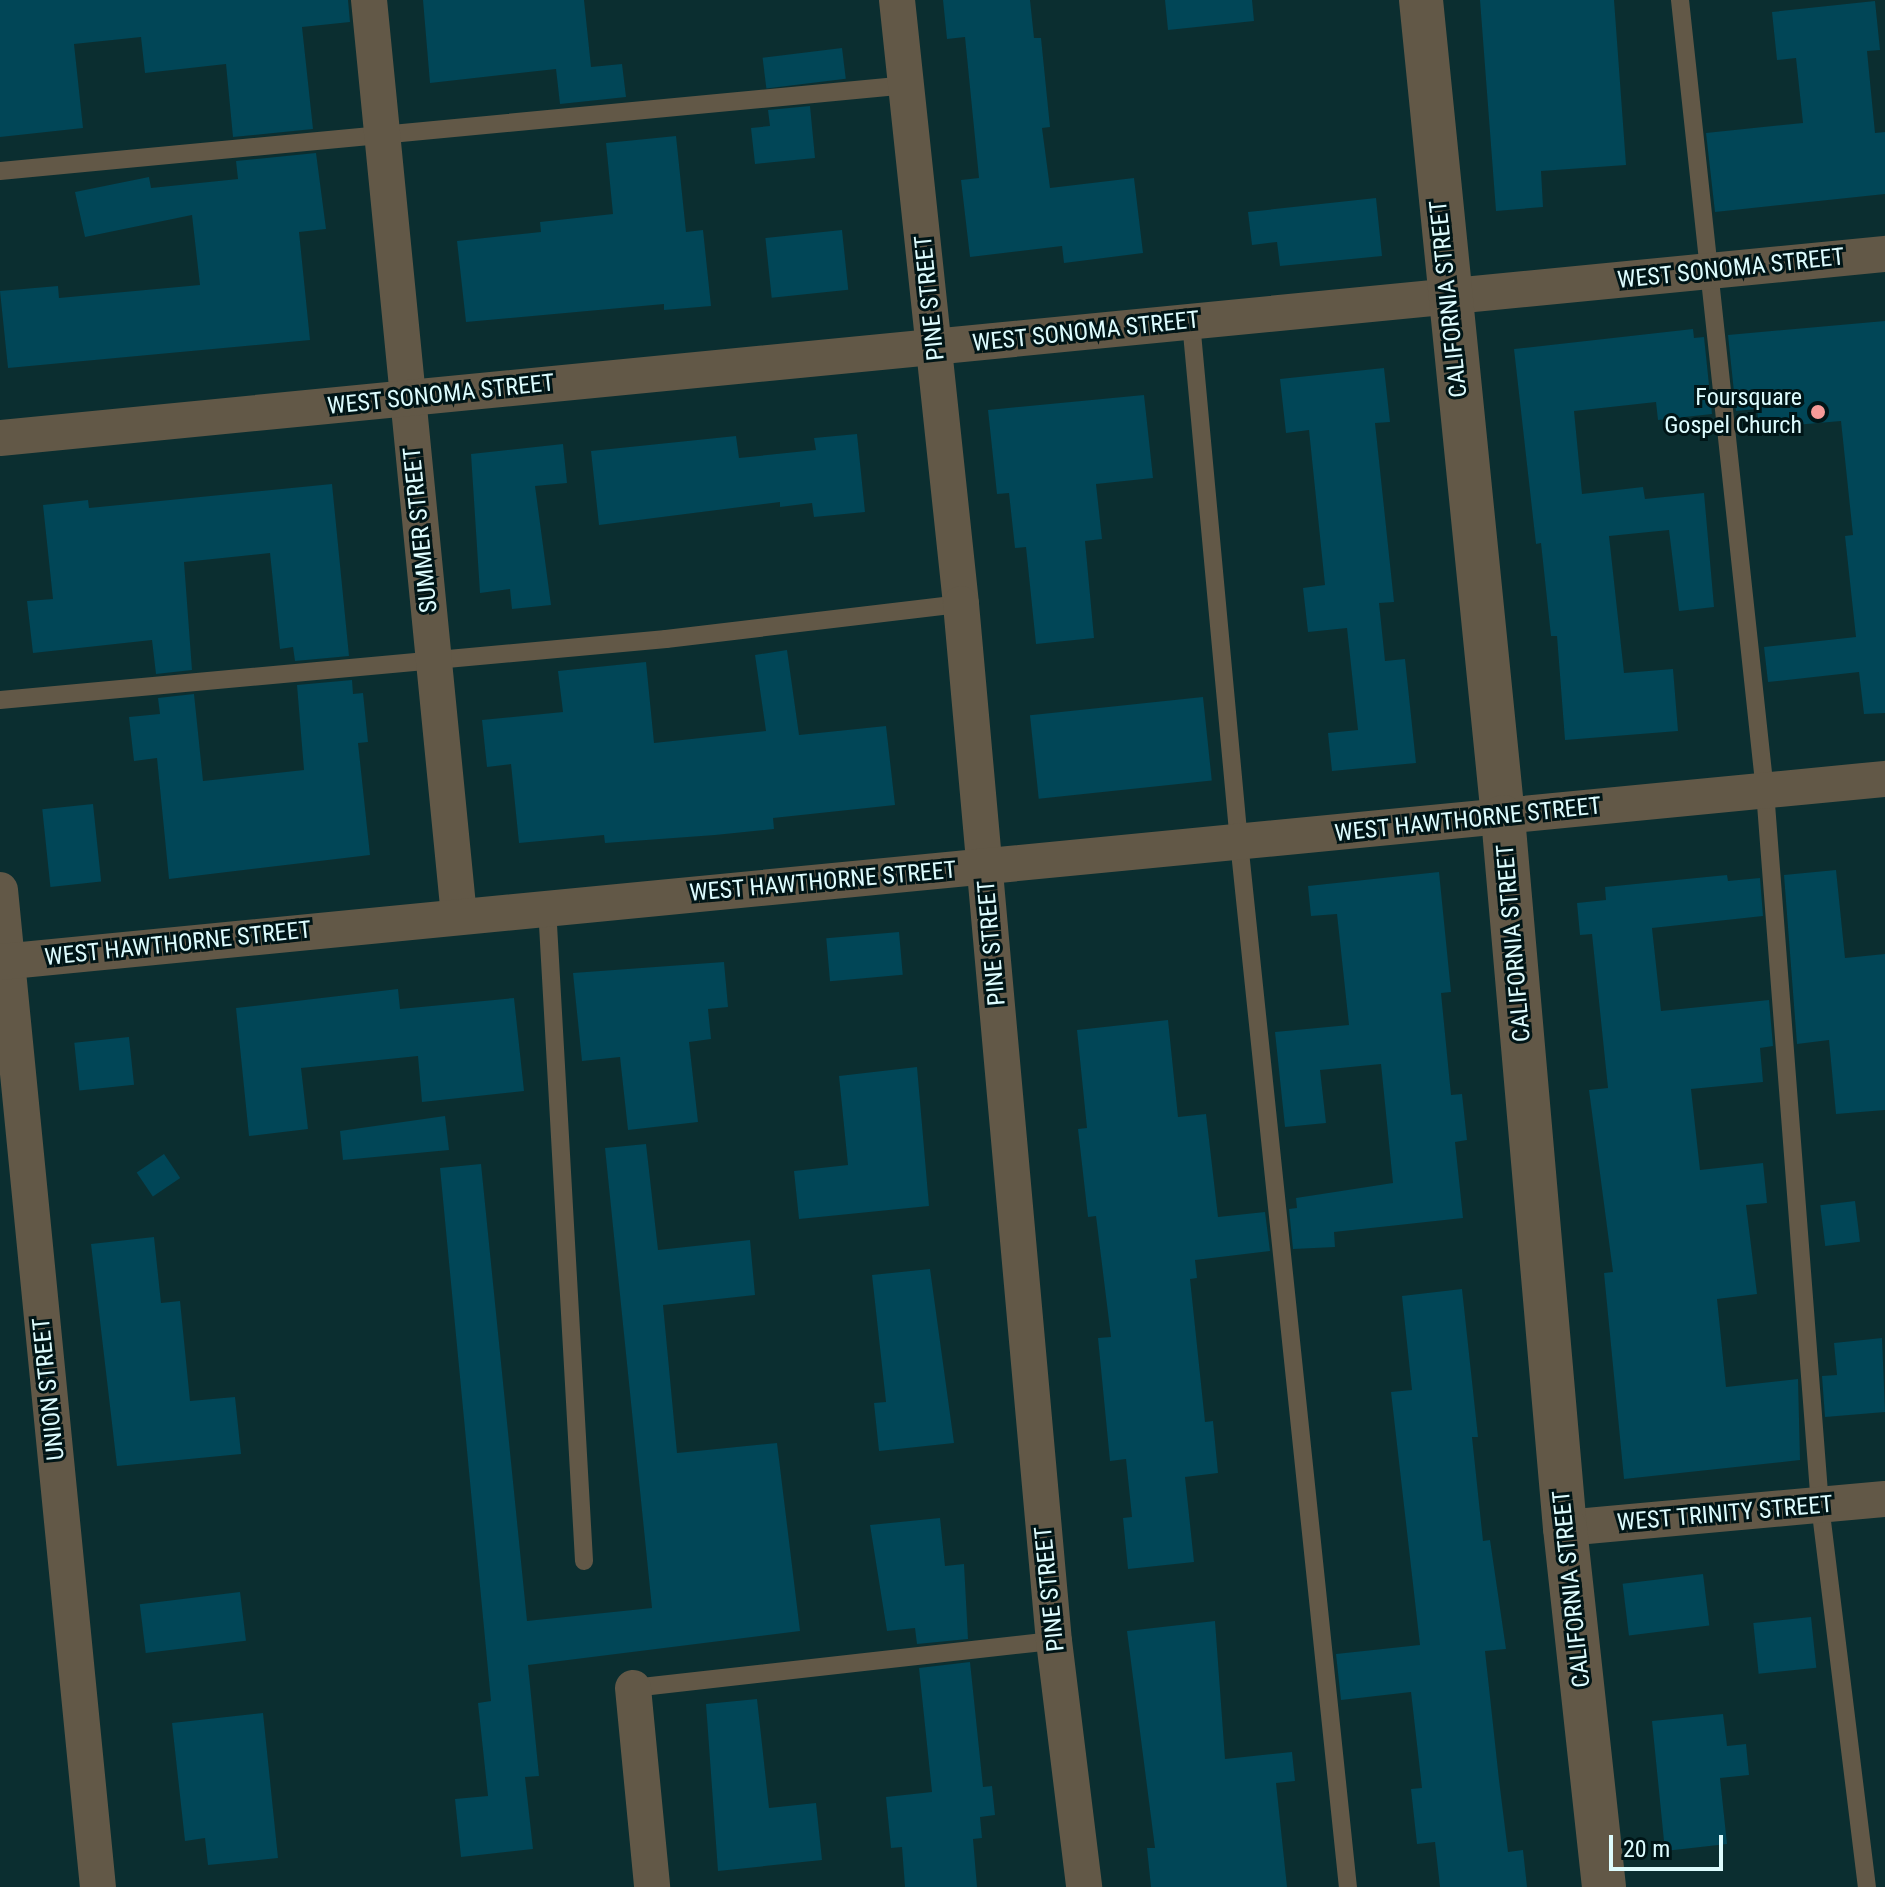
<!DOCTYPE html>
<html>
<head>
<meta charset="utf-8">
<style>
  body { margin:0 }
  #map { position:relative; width:1885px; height:1887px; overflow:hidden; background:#0b2e30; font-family:"Roboto Condensed",sans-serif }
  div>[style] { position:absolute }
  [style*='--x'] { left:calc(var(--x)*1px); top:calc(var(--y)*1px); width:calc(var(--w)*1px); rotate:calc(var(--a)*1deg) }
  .building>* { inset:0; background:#014657; transform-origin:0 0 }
  .service>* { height:18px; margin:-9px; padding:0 9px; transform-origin:9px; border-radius:9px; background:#625847 }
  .minor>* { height:36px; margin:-18px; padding:0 18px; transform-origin:18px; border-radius:18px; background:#625847 }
  .tertiary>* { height:44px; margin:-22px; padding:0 22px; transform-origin:22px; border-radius:22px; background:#625847 }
  .dots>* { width:22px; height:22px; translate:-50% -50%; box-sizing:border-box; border:4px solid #001517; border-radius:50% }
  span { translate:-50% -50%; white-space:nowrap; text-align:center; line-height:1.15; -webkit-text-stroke:6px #001517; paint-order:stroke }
  .street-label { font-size:24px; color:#ddfcfe }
  .poi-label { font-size:24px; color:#ddfcfe }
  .right { translate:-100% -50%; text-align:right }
  .scale { position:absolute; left:1609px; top:1835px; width:114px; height:36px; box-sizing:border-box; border:4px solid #ddfcfe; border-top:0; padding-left:10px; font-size:24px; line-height:28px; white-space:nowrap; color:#ddfcfe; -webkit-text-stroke:6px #001517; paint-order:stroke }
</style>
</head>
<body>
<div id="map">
  <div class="building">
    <i style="clip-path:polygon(0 0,348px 0,350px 22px,302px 27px,313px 129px,233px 137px,226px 64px,145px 73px,141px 37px,74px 44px,83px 128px,0 137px)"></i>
    <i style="clip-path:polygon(423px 0,584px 0,591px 67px,622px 64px,626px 97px,560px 104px,556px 69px,430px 83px)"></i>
    <i style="clip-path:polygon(943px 0,1030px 0,1034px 38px,1041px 38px,1050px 127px,1042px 128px,1050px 188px,1134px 178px,1143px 253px,1064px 263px,1062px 246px,970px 257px,961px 180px,979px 178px,965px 37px,947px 39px)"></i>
    <i style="clip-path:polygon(1165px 0,1252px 0,1254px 21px,1168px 30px)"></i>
    <i style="clip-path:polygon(1480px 0,1614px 0,1626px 165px,1541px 171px,1543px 207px,1496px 211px)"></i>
    <i style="clip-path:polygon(1875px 1px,1880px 50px,1867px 51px,1875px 133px,1885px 132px,1885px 194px,1715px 212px,1706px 133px,1803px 123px,1796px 58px,1777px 60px,1772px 12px)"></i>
    <i style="left:842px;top:48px;width:31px;height:80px;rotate:83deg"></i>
    <i style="clip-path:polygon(810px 106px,815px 158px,755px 164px,751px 128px,770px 126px,768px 110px)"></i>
    <i style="clip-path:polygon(676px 136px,686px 232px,703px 230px,711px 306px,664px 310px,664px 304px,466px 322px,457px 241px,541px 232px,540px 222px,613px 214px,606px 143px)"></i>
    <i style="clip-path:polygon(316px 153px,326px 229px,299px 232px,310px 340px,8px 368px,0 291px,58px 286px,59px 298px,200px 285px,192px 215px,85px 237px,75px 192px,149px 177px,151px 188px,238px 179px,236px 161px)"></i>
    <i style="clip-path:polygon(1376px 198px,1382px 256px,1280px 266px,1277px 242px,1252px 245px,1248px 212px)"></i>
    <i style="left:842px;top:230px;width:60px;height:77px;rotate:84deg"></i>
    <i style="clip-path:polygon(1885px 321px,1885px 713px,1864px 714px,1859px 672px,1768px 682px,1764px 647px,1856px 637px,1845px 536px,1853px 535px,1841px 421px,1759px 428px,1757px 409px,1736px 411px,1728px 335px)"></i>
    <i style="clip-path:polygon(1693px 329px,1694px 338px,1704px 337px,1712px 414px,1658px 420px,1656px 402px,1574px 411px,1582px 494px,1643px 487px,1645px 499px,1704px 493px,1714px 607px,1679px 611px,1669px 530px,1609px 536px,1624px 673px,1673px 669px,1678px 731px,1565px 740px,1557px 636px,1551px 636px,1541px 543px,1536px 544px,1514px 349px)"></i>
    <i style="clip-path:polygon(1384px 368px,1390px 422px,1375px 423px,1394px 602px,1379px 603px,1385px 661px,1405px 659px,1416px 763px,1332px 771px,1328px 733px,1358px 730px,1347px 628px,1308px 632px,1303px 588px,1325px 585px,1309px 430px,1286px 433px,1280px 379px)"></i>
    <i style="clip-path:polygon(1144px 395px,1153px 478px,1096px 484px,1102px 539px,1085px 541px,1094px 638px,1036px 644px,1026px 547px,1015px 548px,1009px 493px,997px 494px,988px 410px)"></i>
    <i style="clip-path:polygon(857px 434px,865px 512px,814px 517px,812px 503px,780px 507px,780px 502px,599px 525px,591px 451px,736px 436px,739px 458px,816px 450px,814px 438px)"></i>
    <i style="clip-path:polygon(563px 444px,567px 483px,535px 486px,551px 605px,512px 609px,510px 589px,480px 593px,471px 454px)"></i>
    <i style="clip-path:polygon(332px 484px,349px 656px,295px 661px,293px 647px,280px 649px,270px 553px,184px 562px,192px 670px,156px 674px,152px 640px,33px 653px,27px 601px,53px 599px,43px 505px,88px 500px,89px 508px)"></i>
    <i style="clip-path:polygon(787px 650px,799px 735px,886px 726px,895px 805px,773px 818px,774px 829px,715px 835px,605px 843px,604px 835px,519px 843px,511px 764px,487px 767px,482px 720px,563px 712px,558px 671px,646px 662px,654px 743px,766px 731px,755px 655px)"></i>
    <i style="clip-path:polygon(352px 680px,353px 694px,363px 693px,368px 742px,358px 743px,370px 855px,169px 879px,157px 758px,134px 761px,129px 717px,160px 714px,158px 698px,194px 694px,203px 781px,304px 770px,297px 685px)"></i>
    <i style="left:1203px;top:697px;width:84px;height:174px;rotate:84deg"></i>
    <i style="left:93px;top:804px;width:78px;height:51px;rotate:84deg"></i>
    <i style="clip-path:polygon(1836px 870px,1845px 958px,1885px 954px,1885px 1110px,1836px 1114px,1829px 1040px,1797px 1044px,1784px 875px)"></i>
    <i style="clip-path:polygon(1439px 872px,1451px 992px,1441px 993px,1451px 1095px,1462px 1094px,1467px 1140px,1455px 1142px,1463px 1218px,1334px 1232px,1335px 1247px,1293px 1249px,1289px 1209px,1297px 1208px,1296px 1198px,1393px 1183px,1381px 1064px,1320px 1070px,1326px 1123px,1285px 1127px,1275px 1032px,1349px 1025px,1337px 914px,1311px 916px,1308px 886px)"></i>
    <i style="clip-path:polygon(1727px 875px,1728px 881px,1760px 878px,1763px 916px,1652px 928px,1661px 1011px,1769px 1000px,1773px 1046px,1760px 1048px,1763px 1082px,1691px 1089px,1700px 1170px,1763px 1163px,1767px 1203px,1746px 1205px,1757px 1294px,1717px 1299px,1726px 1387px,1798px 1379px,1800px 1460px,1624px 1479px,1604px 1273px,1613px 1272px,1589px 1090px,1608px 1088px,1592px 934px,1580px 935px,1577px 903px,1606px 900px,1605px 887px)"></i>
    <i style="left:899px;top:932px;width:43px;height:73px;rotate:85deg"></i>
    <i style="clip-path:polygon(724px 962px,728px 1007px,708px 1009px,711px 1039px,689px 1042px,698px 1122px,628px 1130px,620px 1057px,582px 1061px,573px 973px)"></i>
    <i style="clip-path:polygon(398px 989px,400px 1009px,514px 998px,524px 1091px,422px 1102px,418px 1056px,301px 1068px,308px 1129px,249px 1136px,236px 1008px)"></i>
    <i style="clip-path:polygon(1168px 1020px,1178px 1117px,1206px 1114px,1218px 1217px,1265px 1212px,1270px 1251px,1195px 1260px,1197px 1278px,1190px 1279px,1205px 1422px,1213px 1421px,1218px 1473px,1185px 1477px,1194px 1562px,1128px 1569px,1123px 1518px,1132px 1517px,1126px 1459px,1110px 1461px,1098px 1338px,1111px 1337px,1096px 1216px,1088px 1217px,1078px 1129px,1087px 1128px,1077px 1030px)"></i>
    <i style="left:129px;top:1037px;width:48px;height:55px;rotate:84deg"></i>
    <i style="clip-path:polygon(917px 1067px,929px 1206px,799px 1219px,794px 1171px,848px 1165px,839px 1076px)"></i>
    <i style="clip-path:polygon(445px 1116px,449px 1150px,343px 1160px,340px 1131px)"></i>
    <i style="clip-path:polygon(646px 1144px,658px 1250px,750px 1240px,755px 1295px,663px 1305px,677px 1453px,777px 1443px,800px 1631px,528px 1665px,539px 1776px,525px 1777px,533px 1849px,461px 1857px,455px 1799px,488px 1796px,478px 1703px,491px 1701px,440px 1168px,481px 1164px,527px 1621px,652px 1608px,605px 1148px)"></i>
    <i style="left:164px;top:1154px;width:29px;height:33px;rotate:56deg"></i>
    <i style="left:1855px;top:1201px;width:41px;height:35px;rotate:83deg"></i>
    <i style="clip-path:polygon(154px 1237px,161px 1303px,180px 1301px,190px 1401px,235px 1397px,241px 1454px,117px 1466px,91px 1244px)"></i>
    <i style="clip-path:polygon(930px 1269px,954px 1443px,879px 1451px,874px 1403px,886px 1402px,872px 1275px)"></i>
    <i style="clip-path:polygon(1462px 1289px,1478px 1437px,1472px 1437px,1483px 1541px,1490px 1540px,1506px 1649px,1485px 1651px,1499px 1780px,1508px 1852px,1523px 1850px,1527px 1887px,1440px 1887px,1435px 1842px,1417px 1844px,1411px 1789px,1422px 1788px,1411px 1692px,1341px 1700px,1336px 1654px,1420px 1645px,1391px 1392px,1412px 1390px,1402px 1296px)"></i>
    <i style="clip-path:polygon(1882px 1338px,1885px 1412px,1825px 1417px,1822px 1376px,1837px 1375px,1834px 1343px)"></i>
    <i style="clip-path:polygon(940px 1518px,945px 1566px,964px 1564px,968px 1639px,917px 1644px,915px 1628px,887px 1631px,870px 1525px)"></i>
    <i style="left:1703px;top:1574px;width:52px;height:81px;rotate:83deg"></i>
    <i style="left:240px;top:1592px;width:49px;height:101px;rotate:83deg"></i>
    <i style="left:1811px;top:1617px;width:51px;height:58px;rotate:84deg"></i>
    <i style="clip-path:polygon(1215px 1621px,1225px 1759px,1292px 1752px,1295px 1781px,1276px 1783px,1287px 1887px,1151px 1887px,1147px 1848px,1155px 1848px,1127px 1631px)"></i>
    <i style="clip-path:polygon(970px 1662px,983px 1787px,992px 1786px,995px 1815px,980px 1817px,982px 1838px,973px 1839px,977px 1887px,905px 1887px,902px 1847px,891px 1848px,886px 1797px,932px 1792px,919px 1668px)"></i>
    <i style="clip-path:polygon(757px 1699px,769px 1808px,816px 1803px,822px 1860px,718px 1871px,706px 1704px)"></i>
    <i style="clip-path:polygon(263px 1713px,278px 1858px,208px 1865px,205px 1838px,185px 1841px,172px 1723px)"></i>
    <i style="clip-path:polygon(1723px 1714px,1727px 1746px,1746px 1744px,1749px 1775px,1720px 1778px,1727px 1844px,1665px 1851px,1652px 1721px)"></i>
  </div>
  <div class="service">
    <i style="--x:1680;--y:0;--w:796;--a:83.87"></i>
    <i style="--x:1765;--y:791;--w:716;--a:85.6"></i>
    <i style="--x:1820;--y:1505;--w:385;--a:83"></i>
    <i style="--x:0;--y:171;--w:912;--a:-5.41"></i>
    <i style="--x:1191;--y:322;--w:522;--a:84.73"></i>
    <i style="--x:1239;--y:842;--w:1051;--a:84.05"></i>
    <i style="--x:0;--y:700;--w:669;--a:-5.23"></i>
    <i style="--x:666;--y:639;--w:297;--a:-6.8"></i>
    <i style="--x:547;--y:907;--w:655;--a:86.76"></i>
    <i style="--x:633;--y:1688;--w:424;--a:-6.4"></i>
  </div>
  <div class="minor">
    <i style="--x:369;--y:0;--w:920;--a:84.39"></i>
    <i style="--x:897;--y:0;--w:607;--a:83.95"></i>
    <i style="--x:961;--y:604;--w:1041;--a:84.88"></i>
    <i style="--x:1054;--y:1641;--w:248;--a:83"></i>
    <i style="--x:0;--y:438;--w:1894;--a:-5.58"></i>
    <i style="--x:0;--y:890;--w:1002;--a:84.39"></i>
    <i style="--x:0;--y:962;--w:1894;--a:-5.55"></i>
    <i style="--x:1565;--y:1528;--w:321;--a:-5.2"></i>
    <i style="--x:633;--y:1688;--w:200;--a:84.5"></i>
  </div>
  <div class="tertiary">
    <i style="--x:1421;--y:0;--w:821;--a:84.27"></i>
    <i style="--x:1503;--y:817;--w:714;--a:85.02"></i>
    <i style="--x:1565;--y:1528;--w:361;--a:83.8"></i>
  </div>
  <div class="dots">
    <i style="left:1818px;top:412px;background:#f59b99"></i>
  </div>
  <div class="street-label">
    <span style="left:1731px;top:269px;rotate:-6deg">WEST SONOMA STREET</span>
    <span style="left:930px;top:298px;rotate:-96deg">PINE STREET</span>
    <span style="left:1449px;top:299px;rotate:-96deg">CALIFORNIA STREET</span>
    <span style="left:1086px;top:332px;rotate:-6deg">WEST SONOMA STREET</span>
    <span style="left:441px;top:395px;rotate:-6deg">WEST SONOMA STREET</span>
    <span style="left:421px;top:530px;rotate:-96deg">SUMMER STREET</span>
    <span style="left:1468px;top:820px;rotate:-6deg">WEST HAWTHORNE STREET</span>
    <span style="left:823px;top:882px;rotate:-5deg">WEST HAWTHORNE STREET</span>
    <span style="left:992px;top:943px;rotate:-95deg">PINE STREET</span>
    <span style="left:1514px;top:943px;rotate:-95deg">CALIFORNIA STREET</span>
    <span style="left:178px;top:944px;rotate:-6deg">WEST HAWTHORNE STREET</span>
    <span style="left:49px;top:1389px;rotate:-96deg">UNION STREET</span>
    <span style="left:1725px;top:1514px;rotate:-5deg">WEST TRINITY STREET</span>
    <span style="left:1050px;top:1589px;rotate:-96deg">PINE STREET</span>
    <span style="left:1572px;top:1589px;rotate:-96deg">CALIFORNIA STREET</span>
  </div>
  <div class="poi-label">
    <span class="right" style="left:1802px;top:412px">Foursquare<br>Gospel Church</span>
  </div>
  <div class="scale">20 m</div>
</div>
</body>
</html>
